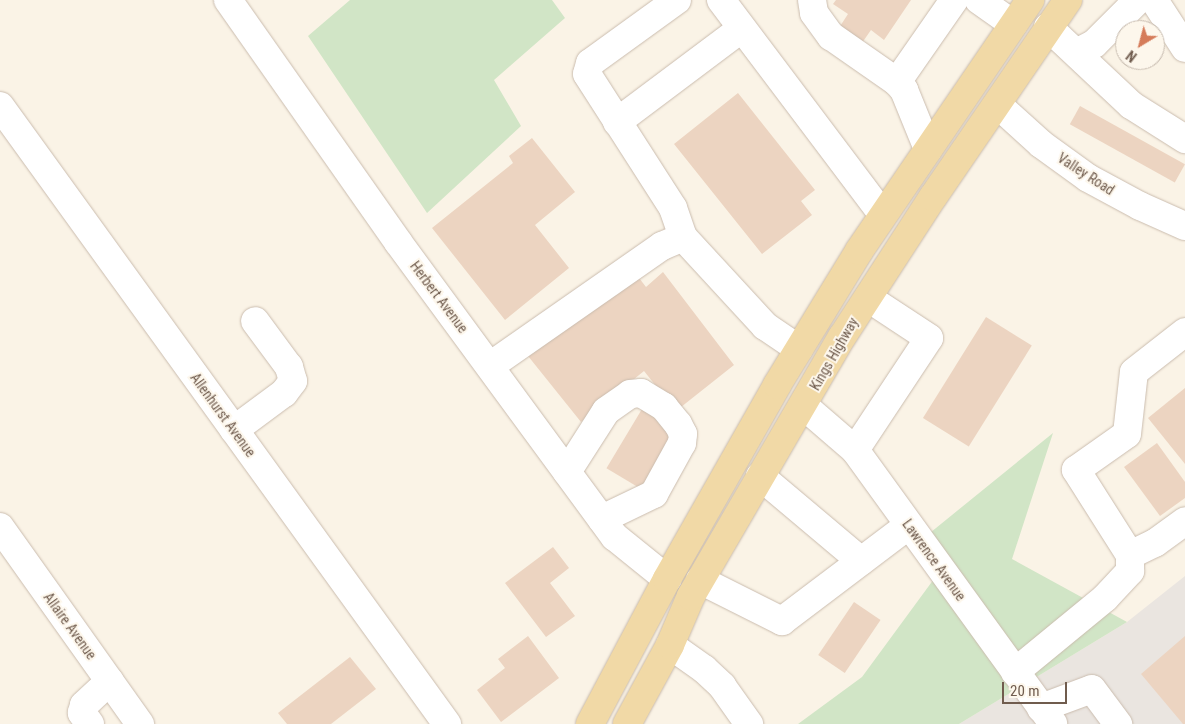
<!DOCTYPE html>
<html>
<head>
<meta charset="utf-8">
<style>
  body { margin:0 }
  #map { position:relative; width:1185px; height:724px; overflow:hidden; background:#faf3e6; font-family:"Roboto Condensed",sans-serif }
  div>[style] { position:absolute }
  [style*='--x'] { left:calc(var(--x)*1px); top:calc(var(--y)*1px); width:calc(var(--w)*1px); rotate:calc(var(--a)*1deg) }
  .industrial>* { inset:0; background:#eae5e0 }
  .green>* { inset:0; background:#d1e5c6 }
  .building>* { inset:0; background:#ecd4c1; transform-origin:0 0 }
  .roads { filter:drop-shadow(0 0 1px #cabcae) drop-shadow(0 0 1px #cabcae) }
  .minor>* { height:28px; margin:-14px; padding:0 14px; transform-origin:14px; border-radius:14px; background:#fff }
  .major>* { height:28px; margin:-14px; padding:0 14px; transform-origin:14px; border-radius:14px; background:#f1d9a6 }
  span { translate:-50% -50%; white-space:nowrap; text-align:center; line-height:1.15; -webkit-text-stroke:4px #fdf7ec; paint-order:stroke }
  .street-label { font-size:14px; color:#705c4e }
  .north { position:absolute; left:1115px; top:20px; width:50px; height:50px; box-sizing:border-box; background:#fdf7ec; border:1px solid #c5b9ad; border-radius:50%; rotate:217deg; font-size:14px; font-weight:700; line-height:20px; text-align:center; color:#705c4e }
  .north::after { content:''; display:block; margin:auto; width:18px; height:22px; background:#d57c5a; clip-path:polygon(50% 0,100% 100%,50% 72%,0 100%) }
  .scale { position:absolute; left:1002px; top:682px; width:65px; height:22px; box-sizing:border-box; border:2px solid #705c4e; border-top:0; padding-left:6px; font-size:15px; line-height:18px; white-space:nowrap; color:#705c4e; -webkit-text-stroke:4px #fdf7ec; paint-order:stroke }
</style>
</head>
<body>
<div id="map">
  <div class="industrial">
    <i style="clip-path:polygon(1185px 576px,1185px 724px,959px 724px,1127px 622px)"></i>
  </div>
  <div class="green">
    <i style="clip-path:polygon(350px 0,552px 0,565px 18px,494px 80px,521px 126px,427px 213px,308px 36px)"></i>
    <i style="clip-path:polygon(1053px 433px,1012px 559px,1127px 622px,959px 724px,798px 724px,862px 677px,942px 568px,920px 541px)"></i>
  </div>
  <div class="building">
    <i style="clip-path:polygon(836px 0,911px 0,884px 40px,871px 30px,857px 50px,835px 34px,848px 14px,833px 4px)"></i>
    <i style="clip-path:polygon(738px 93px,815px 190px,801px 201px,812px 215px,762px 254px,674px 144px)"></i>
    <i style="left:1080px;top:106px;width:120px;height:21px;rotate:29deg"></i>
    <i style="clip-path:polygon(532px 138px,575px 192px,535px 225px,569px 268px,505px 320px,432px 228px,513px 163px,509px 156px)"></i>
    <i style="clip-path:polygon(663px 272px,734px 365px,676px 411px,644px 371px,581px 422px,524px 351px,636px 274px,646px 287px)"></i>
    <i style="left:986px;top:317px;width:54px;height:119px;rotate:32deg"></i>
    <i style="clip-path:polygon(1185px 388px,1185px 464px,1148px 418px)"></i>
    <i style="left:642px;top:409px;width:41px;height:69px;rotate:31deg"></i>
    <i style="clip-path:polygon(1157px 443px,1185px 482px,1185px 498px,1160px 516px,1124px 467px)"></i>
    <i style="clip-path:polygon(553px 547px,569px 568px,550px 583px,575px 616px,546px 637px,505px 583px)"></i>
    <i style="left:854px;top:602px;width:32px;height:64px;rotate:34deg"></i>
    <i style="clip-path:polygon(528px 636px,559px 678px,501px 722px,477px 690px,505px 668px,498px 659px)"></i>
    <i style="clip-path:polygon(1185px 636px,1185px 724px,1183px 724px,1141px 674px)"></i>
    <i style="clip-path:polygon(350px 657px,376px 689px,331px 724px,287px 724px,278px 713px)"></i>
  </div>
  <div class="roads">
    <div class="minor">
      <i style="--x:228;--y:0;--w:296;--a:54.9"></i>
      <i style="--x:398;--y:242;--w:366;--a:53.7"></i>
      <i style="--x:615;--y:537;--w:67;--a:38.9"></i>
      <i style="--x:677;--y:0;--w:107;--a:144.1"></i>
      <i style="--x:590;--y:63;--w:11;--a:105"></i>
      <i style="--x:587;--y:74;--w:159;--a:57.3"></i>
      <i style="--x:673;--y:208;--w:31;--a:71"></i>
      <i style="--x:721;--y:0;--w:269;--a:53"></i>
      <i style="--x:812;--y:0;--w:13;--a:81"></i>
      <i style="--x:814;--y:13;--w:29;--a:54"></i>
      <i style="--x:831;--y:36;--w:80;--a:34.9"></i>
      <i style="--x:897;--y:82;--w:11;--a:49"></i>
      <i style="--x:904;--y:90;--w:64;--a:67.9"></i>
      <i style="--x:979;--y:0;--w:42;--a:35.2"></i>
      <i style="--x:1154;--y:0;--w:57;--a:57.1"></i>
      <i style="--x:1048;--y:27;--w:114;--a:43.2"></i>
      <i style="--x:1131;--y:105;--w:64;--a:32.2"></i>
      <i style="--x:1078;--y:52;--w:18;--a:-27"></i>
      <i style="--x:1094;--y:44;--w:62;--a:-45"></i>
      <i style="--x:897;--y:82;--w:100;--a:-55.2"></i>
      <i style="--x:998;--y:105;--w:58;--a:42.2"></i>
      <i style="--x:1041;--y:144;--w:58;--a:35.9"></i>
      <i style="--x:1088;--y:178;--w:59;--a:28.3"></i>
      <i style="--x:1140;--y:206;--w:49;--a:24"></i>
      <i style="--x:0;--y:106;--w:763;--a:54.12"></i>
      <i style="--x:617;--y:122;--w:156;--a:-36.9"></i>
      <i style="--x:490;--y:366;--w:210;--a:-34.9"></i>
      <i style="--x:662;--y:246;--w:23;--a:-23"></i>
      <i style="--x:683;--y:237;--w:121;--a:47.3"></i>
      <i style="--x:765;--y:326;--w:41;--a:34.1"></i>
      <i style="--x:804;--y:406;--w:67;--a:40.8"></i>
      <i style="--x:855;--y:450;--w:338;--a:54.1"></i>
      <i style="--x:234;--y:430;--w:62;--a:-36.5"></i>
      <i style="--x:284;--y:393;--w:15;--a:-53"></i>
      <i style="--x:293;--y:381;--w:15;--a:-106"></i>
      <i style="--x:289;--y:367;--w:57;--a:-126.5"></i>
      <i style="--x:855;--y:450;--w:134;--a:-56.5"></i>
      <i style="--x:929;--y:338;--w:73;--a:-146.7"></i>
      <i style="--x:567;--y:472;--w:72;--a:-57.4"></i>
      <i style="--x:606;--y:411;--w:29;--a:-35"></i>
      <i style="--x:630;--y:394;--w:11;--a:-5"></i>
      <i style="--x:641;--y:393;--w:27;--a:31"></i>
      <i style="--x:664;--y:407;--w:22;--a:51"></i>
      <i style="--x:678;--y:424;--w:11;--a:63"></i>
      <i style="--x:683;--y:434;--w:9;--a:96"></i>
      <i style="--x:682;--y:443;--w:58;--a:118.8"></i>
      <i style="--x:654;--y:494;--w:58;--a:154.3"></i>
      <i style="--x:760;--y:476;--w:132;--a:40.1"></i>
      <i style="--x:0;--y:527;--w:242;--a:54.6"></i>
      <i style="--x:1130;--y:555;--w:28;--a:-26"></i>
      <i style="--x:1155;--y:543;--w:37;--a:-36"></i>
      <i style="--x:700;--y:580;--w:92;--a:26.6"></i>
      <i style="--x:782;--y:621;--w:159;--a:-37.1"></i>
      <i style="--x:670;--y:645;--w:42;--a:35.2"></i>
      <i style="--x:704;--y:669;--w:25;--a:43"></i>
      <i style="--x:722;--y:686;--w:47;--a:54.6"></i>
      <i style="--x:1015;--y:672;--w:117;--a:-39.4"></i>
      <i style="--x:1105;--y:598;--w:37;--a:-47"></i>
      <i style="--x:1130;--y:571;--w:16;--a:-90"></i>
      <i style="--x:1130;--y:555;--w:101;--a:-122.4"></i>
      <i style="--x:1076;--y:470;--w:62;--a:-35.2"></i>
      <i style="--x:1127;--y:434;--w:62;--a:-83.6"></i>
      <i style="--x:1134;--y:372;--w:65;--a:-38.1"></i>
      <i style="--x:1041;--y:708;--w:54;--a:-20.4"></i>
      <i style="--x:1092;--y:689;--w:44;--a:53.4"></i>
      <i style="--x:90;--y:724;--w:14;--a:-126"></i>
      <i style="--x:82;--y:713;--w:8;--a:-76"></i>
      <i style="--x:84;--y:705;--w:35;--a:-43"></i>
    </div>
    <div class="major">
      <i style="--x:590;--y:724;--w:164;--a:-62"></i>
      <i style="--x:667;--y:579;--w:223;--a:-60.4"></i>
      <i style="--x:777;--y:385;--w:157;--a:-58.5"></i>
      <i style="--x:859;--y:251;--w:304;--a:-55.7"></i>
      <i style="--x:627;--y:724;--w:90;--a:-61.4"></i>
      <i style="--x:670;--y:645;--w:53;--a:-66.8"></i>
      <i style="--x:691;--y:596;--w:300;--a:-59.8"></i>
      <i style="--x:842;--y:337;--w:167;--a:-57"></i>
      <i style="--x:933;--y:197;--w:239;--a:-55.6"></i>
    </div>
  </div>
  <div class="street-label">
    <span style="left:1086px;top:174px;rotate:33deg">Valley Road</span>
    <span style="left:439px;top:297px;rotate:53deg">Herbert Avenue</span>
    <span style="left:834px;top:354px;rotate:-60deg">Kings Highway</span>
    <span style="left:223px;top:415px;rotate:54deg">Allenhurst Avenue</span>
    <span style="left:934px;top:560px;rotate:54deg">Lawrence Avenue</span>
    <span style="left:70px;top:626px;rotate:54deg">Allaire Avenue</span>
  </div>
  <div class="north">N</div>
  <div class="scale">20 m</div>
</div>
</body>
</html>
